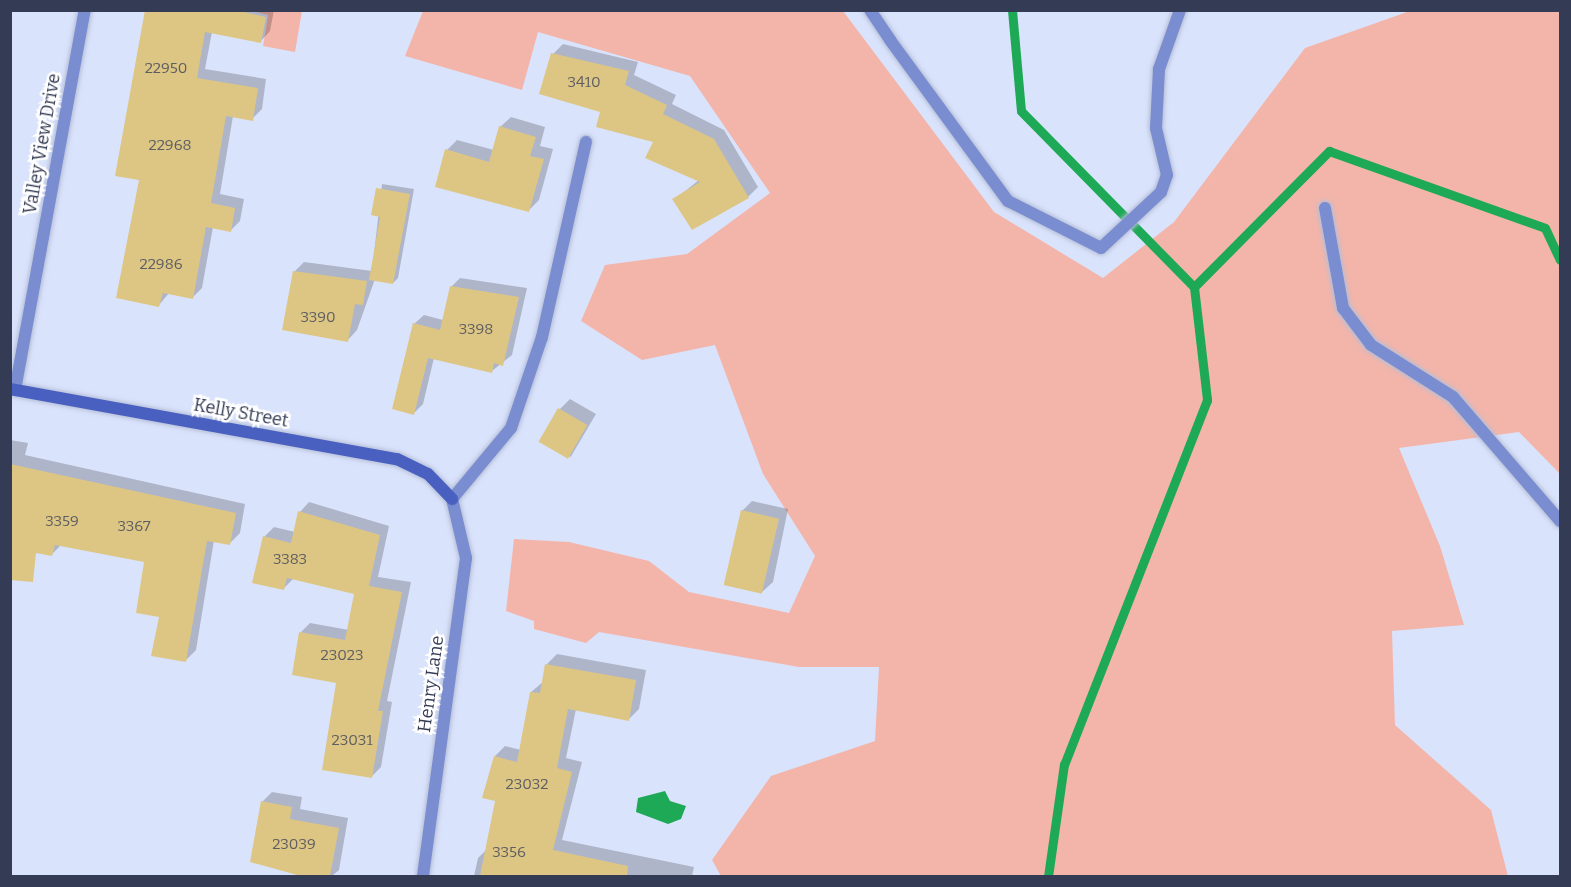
<!DOCTYPE html>
<html>
<head>
<meta charset="utf-8">
<style>
  body { margin:0 }
  #map { position:relative; width:1571px; height:887px; overflow:hidden; background:#dae3fc; font-family:Bitter,serif }
  div>[style] { position:absolute }
  [style*='--x'] { left:calc(var(--x)*1px); top:calc(var(--y)*1px); width:calc(var(--w)*1px); rotate:calc(var(--a)*1deg) }
  .green>* { inset:0; background:#f3b5aa }
  .water>* { inset:0; background:#1da955 }
  .shadow>* { inset:0; background:#0003 }
  .stream>* { height:9px; margin:-4.5px; padding:0 4.5px; transform-origin:4.5px; border-radius:4.5px; background:#1da955 }
  .building>* { inset:0; background:#ddc684; transform-origin:0 0 }
  .roads { filter:drop-shadow(0 0 2px #b5bed7) drop-shadow(0 0 2px #b5bed7) }
  .lane>* { height:12px; margin:-6px; padding:0 6px; transform-origin:6px; border-radius:6px; background:#7a8dd0 }
  .street>* { height:12px; margin:-6px; padding:0 6px; transform-origin:6px; border-radius:6px; background:#7a8dd0 }
  .secondary>* { height:12px; margin:-6px; padding:0 6px; transform-origin:6px; border-radius:6px; background:#4a60c1 }
  span { translate:-50% -50%; white-space:nowrap; text-align:center; line-height:1.15; -webkit-text-stroke:5px #fff; paint-order:stroke }
  .number-label { font-size:15px; color:#5e5e61 }
  .number-label span { -webkit-text-stroke-width:0 }
  .street-label { font-size:18px; color:#343c55 }
  .frame { position:absolute; inset:0; border:12px solid #343c55; pointer-events:none }
</style>
</head>
<body>
<div id="map">
  <div class="green">
    <i style="clip-path:polygon(252px 11px,302px 11px,295px 52px,263px 46px,268px 15px)"></i>
    <i style="clip-path:polygon(423px 11px,843px 11px,994px 212px,1103px 278px,1174px 222px,1305px 48px,1410px 11px,1559px 11px,1560px 474px,1519px 432px,1399px 448px,1440px 546px,1464px 625px,1392px 631px,1395px 725px,1491px 810px,1508px 876px,721px 876px,712px 860px,771px 776px,875px 741px,879px 667px,799px 667px,599px 632px,586px 643px,534px 629px,534px 621px,506px 611px,514px 539px,569px 542px,649px 561px,689px 592px,789px 613px,815px 556px,763px 474px,715px 345px,642px 360px,581px 321px,605px 265px,687px 254px,770px 193px,690px 76px,538px 32px,522px 90px,405px 56px)"></i>
  </div>
  <div class="water">
    <i style="clip-path:polygon(665px 791px,670px 801px,686px 806px,681px 819px,668px 824px,636px 812px,638px 798px)"></i>
  </div>
  <div class="shadow">
    <i style="clip-path:polygon(157px 10px,274px 10px,270px 31px,261px 41px,212px 32px,205px 69px,266px 79px,262px 109px,252px 119px,233px 116px,220px 194px,244px 199px,240px 221px,231px 230px,213px 227px,202px 288px,192px 298px,169px 293px,159px 305px,141px 179px)"></i>
    <i style="clip-path:polygon(563px 44px,638px 62px,634px 75px,676px 95px,672px 104px,724px 130px,758px 187px,748px 197px,674px 200px,699px 180px,655px 141px,602px 111px,553px 54px)"></i>
    <i style="clip-path:polygon(511px 117px,545px 127px,540px 146px,553px 149px,539px 200px,529px 210px,447px 150px,457px 140px,494px 150px,500px 127px)"></i>
    <i style="clip-path:polygon(382px 184px,414px 189px,398px 278px,393px 283px,375px 279px,357px 330px,347px 341px,294px 272px,304px 262px,372px 271px)"></i>
    <i style="clip-path:polygon(460px 278px,527px 288px,512px 355px,492px 371px,434px 358px,423px 404px,414px 413px,414px 324px,424px 315px,443px 320px,451px 287px)"></i>
    <i style="clip-path:polygon(570px 399px,596px 414px,570px 458px,560px 409px)"></i>
    <i style="clip-path:polygon(10px 440px,28px 443px,25px 455px,245px 504px,240px 533px,230px 543px,214px 540px,196px 650px,186px 660px,145px 561px,61px 545px,52px 554px,10px 511px)"></i>
    <i style="clip-path:polygon(752px 501px,788px 509px,773px 582px,762px 592px,742px 511px)"></i>
    <i style="clip-path:polygon(309px 502px,389px 526px,378px 577px,411px 582px,387px 701px,392px 702px,381px 767px,371px 777px,337px 682px,301px 632px,310px 623px,349px 630px,356px 593px,294px 578px,283px 589px,264px 537px,274px 527px,295px 532px,300px 512px)"></i>
    <i style="clip-path:polygon(557px 654px,646px 670px,639px 709px,629px 719px,576px 709px,566px 758px,582px 762px,562px 840px,694px 867px,692px 876px,474px 876px,478px 858px,487px 849px,497px 800px,495px 756px,505px 746px,521px 750px,531px 692px,543px 682px,547px 664px)"></i>
    <i style="clip-path:polygon(272px 792px,302px 797px,300px 809px,348px 818px,339px 870px,332px 876px,252px 861px,262px 802px)"></i>
  </div>
  <div class="stream">
    <i style="--x:1012;--y:10;--w:101;--a:84.9"></i>
    <i style="--x:1021;--y:111;--w:247;--a:45.5"></i>
    <i style="--x:1194;--y:287;--w:114;--a:83.4"></i>
    <i style="--x:1207;--y:400;--w:391;--a:111.4"></i>
    <i style="--x:1064;--y:764;--w:113;--a:98.1"></i>
    <i style="--x:1194;--y:287;--w:192;--a:-45.2"></i>
    <i style="--x:1329;--y:151;--w:229;--a:19.6"></i>
    <i style="--x:1545;--y:228;--w:35;--a:65"></i>
  </div>
  <div class="building">
    <i style="clip-path:polygon(145px 10px,235px 10px,266px 17px,261px 43px,205px 32px,197px 78px,258px 88px,253px 121px,226px 116px,211px 203px,235px 208px,231px 232px,206px 227px,193px 299px,163px 293px,159px 307px,116px 298px,139px 180px,115px 176px)"></i>
    <i style="clip-path:polygon(551px 53px,629px 71px,625px 85px,667px 105px,663px 114px,714px 139px,749px 198px,692px 230px,672px 199px,700px 182px,645px 158px,653px 142px,596px 127px,600px 112px,539px 94px)"></i>
    <i style="clip-path:polygon(499px 126px,536px 137px,530px 156px,544px 159px,529px 212px,435px 187px,445px 149px,489px 162px)"></i>
    <i style="clip-path:polygon(376px 188px,410px 194px,393px 284px,369px 280px,380px 217px,371px 215px)"></i>
    <i style="clip-path:polygon(293px 271px,367px 281px,363px 305px,355px 304px,348px 342px,282px 330px)"></i>
    <i style="clip-path:polygon(450px 286px,519px 297px,503px 366px,494px 363px,492px 373px,428px 358px,414px 415px,392px 409px,413px 323px,440px 330px)"></i>
    <i style="left:558px;top:408px;width:34px;height:39px;rotate:30deg"></i>
    <i style="clip-path:polygon(10px 464px,236px 513px,230px 545px,207px 541px,186px 662px,151px 656px,159px 617px,136px 613px,144px 562px,55px 545px,52px 556px,36px 553px,33px 582px,10px 580px)"></i>
    <i style="left:741px;top:510px;width:39px;height:77px;rotate:13deg"></i>
    <i style="clip-path:polygon(298px 511px,380px 535px,369px 586px,402px 592px,378px 711px,383px 711px,372px 778px,322px 770px,336px 683px,292px 675px,299px 632px,345px 640px,354px 594px,287px 578px,284px 590px,252px 583px,263px 536px,291px 543px)"></i>
    <i style="clip-path:polygon(545px 664px,636px 680px,629px 721px,568px 709px,557px 768px,572px 772px,553px 850px,628px 866px,627px 876px,480px 876px,495px 801px,482px 798px,494px 756px,517px 762px,530px 692px,540px 693px)"></i>
    <i style="clip-path:polygon(261px 801px,292px 807px,290px 819px,339px 828px,330px 876px,301px 876px,250px 862px)"></i>
  </div>
  <div class="roads">
    <div class="lane">
      <i style="--x:890;--y:40;--w:200;--a:53.8"></i>
      <i style="--x:1008;--y:201;--w:104;--a:26.8"></i>
      <i style="--x:1101;--y:248;--w:82;--a:-43"></i>
      <i style="--x:1161;--y:192;--w:18;--a:-71"></i>
      <i style="--x:1167;--y:175;--w:48;--a:-103.2"></i>
      <i style="--x:1156;--y:128;--w:59;--a:-87.1"></i>
      <i style="--x:1159;--y:69;--w:63;--a:-70.4"></i>
      <i style="--x:1325;--y:208;--w:102;--a:79.8"></i>
      <i style="--x:1343;--y:308;--w:46;--a:52.9"></i>
      <i style="--x:1371;--y:345;--w:97;--a:32.4"></i>
      <i style="--x:1453;--y:397;--w:164;--a:49.2"></i>
      <i style="--x:452;--y:499;--w:92;--a:-50.3"></i>
      <i style="--x:511;--y:428;--w:96;--a:-71.2"></i>
      <i style="--x:542;--y:337;--w:200;--a:-77.3"></i>
    </div>
    <div class="street">
      <i style="--x:870;--y:10;--w:36;--a:56"></i>
      <i style="--x:15;--y:390;--w:386;--a:-79.6"></i>
      <i style="--x:423;--y:876;--w:321;--a:-82.3"></i>
      <i style="--x:466;--y:558;--w:61;--a:-103.3"></i>
    </div>
    <div class="secondary">
      <i style="--x:10;--y:389;--w:393;--a:10.3"></i>
      <i style="--x:397;--y:459;--w:34;--a:26"></i>
      <i style="--x:428;--y:474;--w:35;--a:46"></i>
    </div>
  </div>
  <div class="number-label">
    <span style="left:166px;top:69px">22950</span>
    <span style="left:584px;top:83px">3410</span>
    <span style="left:170px;top:146px">22968</span>
    <span style="left:161px;top:265px">22986</span>
    <span style="left:318px;top:318px">3390</span>
    <span style="left:476px;top:330px">3398</span>
    <span style="left:62px;top:522px">3359</span>
    <span style="left:134px;top:527px">3367</span>
    <span style="left:290px;top:560px">3383</span>
    <span style="left:342px;top:656px">23023</span>
    <span style="left:352px;top:741px">23031</span>
    <span style="left:527px;top:785px">23032</span>
    <span style="left:294px;top:845px">23039</span>
    <span style="left:509px;top:853px">3356</span>
  </div>
  <div class="street-label">
    <span style="left:42px;top:144px;rotate:-80deg">Valley View Drive</span>
    <span style="left:241px;top:413px;rotate:10deg">Kelly Street</span>
    <span style="left:431px;top:684px;rotate:-82deg">Henry Lane</span>
  </div>
  <div class="frame"></div>
</div>
</body>
</html>
